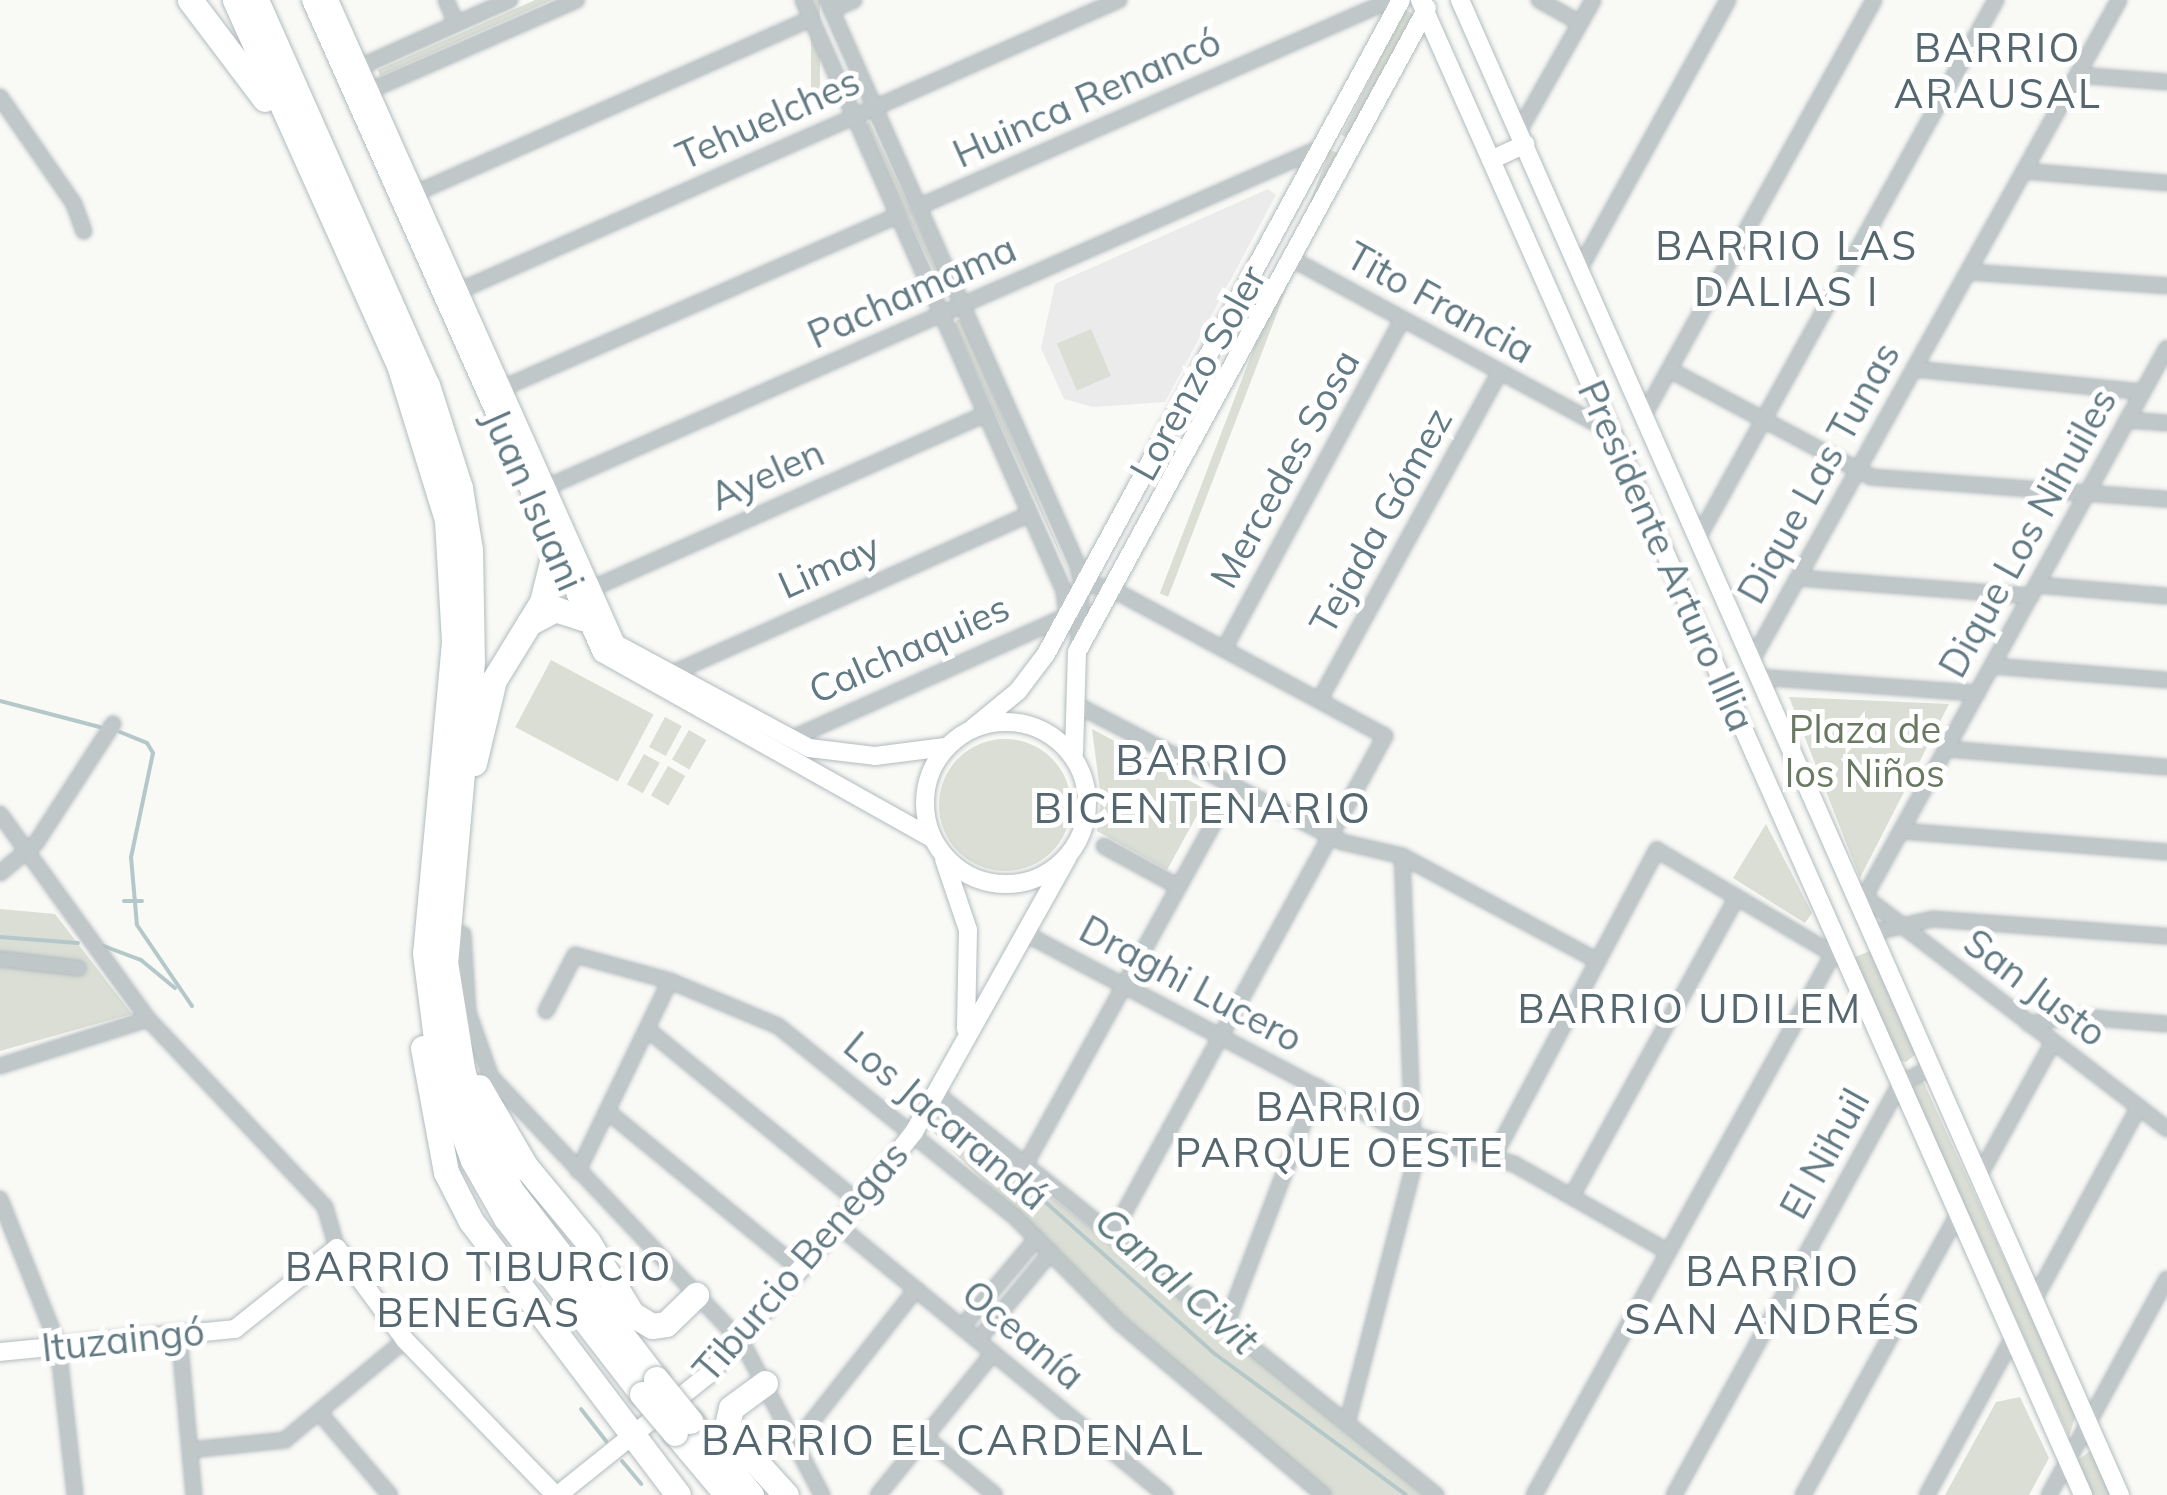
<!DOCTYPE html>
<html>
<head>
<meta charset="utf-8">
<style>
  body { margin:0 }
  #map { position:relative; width:2167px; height:1495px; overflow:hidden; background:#f9f9f6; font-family:Mulish,sans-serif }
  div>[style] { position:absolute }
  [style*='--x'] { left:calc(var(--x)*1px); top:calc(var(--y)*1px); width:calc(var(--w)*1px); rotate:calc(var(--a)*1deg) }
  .built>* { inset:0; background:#eaebea }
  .green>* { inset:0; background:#daded5; transform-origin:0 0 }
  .round { border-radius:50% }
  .stream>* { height:4px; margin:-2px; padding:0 2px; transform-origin:2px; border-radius:2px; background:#b5c8c9 }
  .roads { filter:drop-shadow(0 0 2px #b2bbbe) drop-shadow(0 0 2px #b2bbbe) }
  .street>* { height:14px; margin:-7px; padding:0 7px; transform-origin:7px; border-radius:7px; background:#bfc7c9 }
  .secondary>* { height:18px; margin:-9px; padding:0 9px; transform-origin:9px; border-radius:9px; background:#fff }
  .secondary>.ring { margin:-9px; padding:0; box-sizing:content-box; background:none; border:18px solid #fff; border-radius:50% }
  .highway>* { height:25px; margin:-12.5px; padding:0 12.5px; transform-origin:12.5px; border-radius:12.5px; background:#fff }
  .bridges { filter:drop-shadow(0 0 2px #b3babc) drop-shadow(0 0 2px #b3babc) }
  .highway-bridge>* { height:25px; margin:-12.5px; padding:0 12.5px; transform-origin:12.5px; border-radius:12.5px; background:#fff }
  span { translate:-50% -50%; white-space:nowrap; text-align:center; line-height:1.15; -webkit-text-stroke:10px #fff; paint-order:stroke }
  .street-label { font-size:38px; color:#627a83 }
  .park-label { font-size:38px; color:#6a7a62 }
  .neighbourhood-label { font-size:40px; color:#55676e; letter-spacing:2.5px }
  .water-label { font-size:40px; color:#5d7a7d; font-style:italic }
  .quarter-label { font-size:42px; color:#55676e; letter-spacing:2.5px }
</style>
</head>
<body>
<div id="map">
  <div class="built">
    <i style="clip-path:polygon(1268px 189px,1276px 195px,1165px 402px,1093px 407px,1064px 399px,1041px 348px,1055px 284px)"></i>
  </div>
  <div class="green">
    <i style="clip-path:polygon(535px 0,552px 0,380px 76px,378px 70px)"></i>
    <i style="left:811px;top:0;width:9px;height:109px"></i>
    <i style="left:1405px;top:10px;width:9px;height:140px;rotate:27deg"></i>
    <i style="clip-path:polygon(869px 121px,949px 291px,946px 297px,865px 127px)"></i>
    <i style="left:1330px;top:150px;width:9px;height:475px;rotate:21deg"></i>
    <i style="clip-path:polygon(958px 319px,963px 323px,1072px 580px,954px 324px)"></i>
    <i style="left:1091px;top:329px;width:51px;height:37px;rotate:67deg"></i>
    <i style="left:551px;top:660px;width:116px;height:76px;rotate:28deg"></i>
    <i style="clip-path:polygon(1789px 697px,1949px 704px,1860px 878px)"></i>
    <i style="left:665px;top:717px;width:19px;height:34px;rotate:28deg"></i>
    <i style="clip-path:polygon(1092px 729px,1203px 788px,1207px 797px,1167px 870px,1097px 831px,1101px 799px)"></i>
    <i style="left:689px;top:730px;width:20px;height:34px;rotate:30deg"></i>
    <i class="round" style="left:939px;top:739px;width:132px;height:132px"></i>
    <i style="left:644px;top:754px;width:18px;height:35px;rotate:29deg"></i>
    <i style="left:668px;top:766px;width:20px;height:34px;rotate:30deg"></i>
    <i style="clip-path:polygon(1766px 824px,1812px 913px,1805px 923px,1733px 878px)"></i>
    <i style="clip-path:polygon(0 909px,55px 914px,132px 1014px,0 1051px)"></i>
    <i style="clip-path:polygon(1872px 950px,1916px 1054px,1906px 1062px,1899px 1060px,1853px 958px)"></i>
    <i style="clip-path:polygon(1922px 1079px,2076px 1415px,2069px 1436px,1911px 1087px)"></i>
    <i style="clip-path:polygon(938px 1109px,1337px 1420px,1424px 1495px,1332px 1495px,1173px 1365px,932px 1131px,929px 1122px)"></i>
    <i style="clip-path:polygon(2020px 1397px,2049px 1458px,2029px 1495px,1945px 1495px,1996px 1402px)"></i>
    <i style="clip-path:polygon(2092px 1450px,2112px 1495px,2090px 1495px,2076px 1461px)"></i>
  </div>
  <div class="stream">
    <i style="--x:0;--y:701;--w:103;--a:14.6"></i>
    <i style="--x:120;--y:732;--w:29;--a:22"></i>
    <i style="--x:147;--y:743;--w:12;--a:59"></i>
    <i style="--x:153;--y:753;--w:106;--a:101.9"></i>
    <i style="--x:131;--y:857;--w:68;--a:85"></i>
    <i style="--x:137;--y:925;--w:98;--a:55.8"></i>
    <i style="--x:124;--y:901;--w:18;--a:0"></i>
    <i style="--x:0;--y:937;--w:78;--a:4.4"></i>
    <i style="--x:101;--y:945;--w:43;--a:20.6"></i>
    <i style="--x:141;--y:960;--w:44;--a:39.5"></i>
    <i style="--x:935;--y:1103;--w:376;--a:41.9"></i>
    <i style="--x:1215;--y:1354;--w:237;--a:36.4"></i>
    <i style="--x:581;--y:1409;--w:41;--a:52"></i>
    <i style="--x:622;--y:1461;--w:30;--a:50"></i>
  </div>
  <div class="roads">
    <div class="street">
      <i style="--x:446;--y:0;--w:25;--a:67"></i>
      <i style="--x:827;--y:0;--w:617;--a:66.09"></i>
      <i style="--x:1077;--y:564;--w:21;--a:76"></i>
      <i style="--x:1082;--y:584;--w:61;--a:93.8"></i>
      <i style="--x:1539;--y:0;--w:47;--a:29.3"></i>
      <i style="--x:831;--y:10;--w:25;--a:-23"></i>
      <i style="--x:351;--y:71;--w:174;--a:-24.1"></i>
      <i style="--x:2077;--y:75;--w:90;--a:4.4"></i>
      <i style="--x:364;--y:93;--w:232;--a:-23.6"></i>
      <i style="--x:0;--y:97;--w:130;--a:55.3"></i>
      <i style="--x:74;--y:204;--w:29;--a:70"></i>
      <i style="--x:1519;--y:131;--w:150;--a:-60.5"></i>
      <i style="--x:2024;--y:171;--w:144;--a:4.8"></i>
      <i style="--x:409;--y:196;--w:439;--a:-23.8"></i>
      <i style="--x:918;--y:207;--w:516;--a:-23.64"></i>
      <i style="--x:1290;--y:258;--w:366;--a:28.4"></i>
      <i style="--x:1579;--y:270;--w:308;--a:-61.1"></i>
      <i style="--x:1969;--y:272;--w:198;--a:4"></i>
      <i style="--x:452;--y:294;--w:729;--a:-23.79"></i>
      <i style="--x:1914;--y:369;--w:230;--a:5.7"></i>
      <i style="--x:1670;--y:370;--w:228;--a:28"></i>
      <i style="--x:1871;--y:477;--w:297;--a:4.3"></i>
      <i style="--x:496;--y:391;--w:439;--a:-23.6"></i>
      <i style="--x:1644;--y:415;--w:474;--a:-61"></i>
      <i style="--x:2127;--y:420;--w:40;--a:4.3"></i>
      <i style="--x:538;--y:491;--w:854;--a:-23.68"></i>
      <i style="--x:1698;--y:538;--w:615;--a:-61.02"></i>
      <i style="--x:1798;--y:578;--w:234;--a:4.4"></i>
      <i style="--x:1082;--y:584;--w:28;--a:8"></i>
      <i style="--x:1110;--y:588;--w:312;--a:28.3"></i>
      <i style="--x:1385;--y:736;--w:567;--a:118.69"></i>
      <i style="--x:2036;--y:585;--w:131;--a:4.8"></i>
      <i style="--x:584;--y:592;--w:440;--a:-23.9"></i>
      <i style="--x:1224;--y:649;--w:374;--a:-61.6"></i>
      <i style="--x:1751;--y:662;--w:757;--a:-60.93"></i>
      <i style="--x:1992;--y:666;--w:176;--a:4.6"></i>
      <i style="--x:666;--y:676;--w:398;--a:-24"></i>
      <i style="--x:1757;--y:677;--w:221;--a:4.2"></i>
      <i style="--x:1320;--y:699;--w:371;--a:-61.2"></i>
      <i style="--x:1073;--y:703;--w:303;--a:27.3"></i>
      <i style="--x:1342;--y:842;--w:62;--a:13.1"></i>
      <i style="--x:1402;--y:856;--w:222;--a:28.2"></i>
      <i style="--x:786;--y:741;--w:308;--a:-24"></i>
      <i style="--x:1067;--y:616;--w:25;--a:-97"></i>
      <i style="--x:1064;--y:591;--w:646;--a:-113.83"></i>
      <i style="--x:1947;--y:749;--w:221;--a:4.7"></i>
      <i style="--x:0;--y:814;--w:253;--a:54.2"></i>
      <i style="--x:148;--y:1019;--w:258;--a:46.7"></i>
      <i style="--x:325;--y:1207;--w:43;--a:73.7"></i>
      <i style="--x:1901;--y:831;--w:267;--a:4.5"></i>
      <i style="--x:1104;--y:846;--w:85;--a:28.7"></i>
      <i style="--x:0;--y:873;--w:47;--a:-39.8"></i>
      <i style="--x:36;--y:843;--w:142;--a:-57.1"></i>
      <i style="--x:1865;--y:897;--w:381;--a:37.5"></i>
      <i style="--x:1859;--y:907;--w:638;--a:-61.15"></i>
      <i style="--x:1024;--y:933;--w:423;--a:27.8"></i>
      <i style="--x:1398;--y:1130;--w:121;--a:16.3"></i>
      <i style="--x:1514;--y:1164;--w:177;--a:29.7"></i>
      <i style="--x:1871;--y:933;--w:64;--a:-12.7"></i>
      <i style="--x:1933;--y:919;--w:235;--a:4.2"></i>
      <i style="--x:463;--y:934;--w:78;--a:86.3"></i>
      <i style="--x:468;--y:1012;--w:69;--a:70.5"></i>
      <i style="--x:491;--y:1077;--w:365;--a:46.6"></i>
      <i style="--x:742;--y:1342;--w:173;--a:62.4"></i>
      <i style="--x:0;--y:959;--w:79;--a:6.6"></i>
      <i style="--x:546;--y:1011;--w:63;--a:-62.6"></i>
      <i style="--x:575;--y:955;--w:98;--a:15.3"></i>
      <i style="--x:670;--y:981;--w:117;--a:22.6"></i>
      <i style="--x:778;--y:1026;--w:304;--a:38.9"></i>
      <i style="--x:1015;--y:1217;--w:151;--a:45.3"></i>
      <i style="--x:1121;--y:1324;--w:265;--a:40.2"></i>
      <i style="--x:2029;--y:1024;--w:43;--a:-10.8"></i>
      <i style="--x:2071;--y:1016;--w:96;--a:4.8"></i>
      <i style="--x:647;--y:1029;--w:273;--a:39.3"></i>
      <i style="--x:0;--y:1066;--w:155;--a:-17.6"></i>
      <i style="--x:936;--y:1093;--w:642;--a:38.8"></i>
      <i style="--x:607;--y:1111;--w:252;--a:39.4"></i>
      <i style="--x:1494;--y:1156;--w:347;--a:-62"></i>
      <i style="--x:1657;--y:850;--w:204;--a:30.6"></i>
      <i style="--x:1025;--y:1165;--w:433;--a:-61.1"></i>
      <i style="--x:578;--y:1171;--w:211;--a:-64.2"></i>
      <i style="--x:1978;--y:1178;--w:155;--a:-61.1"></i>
      <i style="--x:1573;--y:1194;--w:339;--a:-61.1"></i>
      <i style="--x:0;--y:1199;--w:157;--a:68.3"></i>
      <i style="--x:58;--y:1345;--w:151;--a:83.5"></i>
      <i style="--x:839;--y:1226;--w:423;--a:39.5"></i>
      <i style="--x:2034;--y:1300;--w:220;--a:-61.5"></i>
      <i style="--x:1227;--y:1323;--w:253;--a:-69.1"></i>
      <i style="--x:962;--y:1327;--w:116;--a:-49.9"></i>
      <i style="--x:179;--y:1334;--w:162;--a:84.7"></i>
      <i style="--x:978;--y:1340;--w:114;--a:-50.3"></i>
      <i style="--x:319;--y:1412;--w:109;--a:49.5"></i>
      <i style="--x:1348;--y:1420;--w:263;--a:-75.5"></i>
      <i style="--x:1414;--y:1165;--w:309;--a:-92.2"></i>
      <i style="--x:926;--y:1438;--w:89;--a:39.6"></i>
      <i style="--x:795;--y:1443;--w:196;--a:-51.8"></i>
      <i style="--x:190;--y:1450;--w:96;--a:-6"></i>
      <i style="--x:285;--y:1440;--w:156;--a:-39.8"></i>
      <i style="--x:878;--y:1495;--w:183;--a:-51"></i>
      <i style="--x:1534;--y:1495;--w:628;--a:-61.07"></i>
      <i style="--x:1674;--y:1495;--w:469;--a:-61.2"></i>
      <i style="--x:1900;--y:1084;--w:34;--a:-28"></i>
      <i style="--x:1803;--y:1495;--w:316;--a:-61.1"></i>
      <i style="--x:1927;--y:1495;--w:175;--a:-61.4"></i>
      <i style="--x:2049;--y:1495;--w:246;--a:-61.4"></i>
    </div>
    <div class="secondary">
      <i style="--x:311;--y:0;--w:715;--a:65.98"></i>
      <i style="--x:602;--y:653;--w:377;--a:29.3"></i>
      <i style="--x:329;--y:0;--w:705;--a:65.98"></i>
      <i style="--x:616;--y:644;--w:219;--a:28.3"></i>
      <i style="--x:809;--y:748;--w:66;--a:6.9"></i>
      <i style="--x:875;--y:756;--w:71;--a:-7.3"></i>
      <i style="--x:1420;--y:0;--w:1635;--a:66.08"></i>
      <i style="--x:1460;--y:0;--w:1634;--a:66.18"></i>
      <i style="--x:1491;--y:160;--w:38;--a:-25"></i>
      <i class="ring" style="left:925px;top:722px;width:144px;height:144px"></i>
      <i style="--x:973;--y:728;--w:58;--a:-39.4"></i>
      <i style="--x:1018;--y:691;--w:46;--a:-52.9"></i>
      <i style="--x:1046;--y:654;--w:744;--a:-61.51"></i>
      <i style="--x:1074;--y:753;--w:101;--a:-88.3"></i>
      <i style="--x:1077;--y:652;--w:733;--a:-61.48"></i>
      <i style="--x:944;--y:859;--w:75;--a:71.3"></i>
      <i style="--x:968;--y:930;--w:99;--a:91.2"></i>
      <i style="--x:0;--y:1352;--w:236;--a:-5.6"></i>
      <i style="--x:235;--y:1329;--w:130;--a:-38.5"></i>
      <i style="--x:337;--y:1248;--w:114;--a:53.5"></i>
      <i style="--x:405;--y:1340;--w:216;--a:45.9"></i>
      <i style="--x:558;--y:1495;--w:193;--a:-38.7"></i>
      <i style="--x:709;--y:1374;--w:228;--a:-49.1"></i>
      <i style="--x:858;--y:1202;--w:90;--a:-51.3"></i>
      <i style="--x:914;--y:1132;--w:314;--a:-60.8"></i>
    </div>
    <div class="highway">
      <i style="--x:190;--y:0;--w:124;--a:52.9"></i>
      <i style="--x:235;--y:0;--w:403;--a:65.8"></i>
      <i style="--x:400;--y:368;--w:159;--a:72.8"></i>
      <i style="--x:447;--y:520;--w:122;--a:86.7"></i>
      <i style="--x:454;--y:642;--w:312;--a:95.3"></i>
      <i style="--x:425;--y:953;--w:118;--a:82.7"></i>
      <i style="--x:440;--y:1070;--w:96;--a:69.9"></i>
      <i style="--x:473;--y:1160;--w:67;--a:60.4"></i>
      <i style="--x:506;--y:1218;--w:222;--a:52.3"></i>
      <i style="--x:256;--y:0;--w:421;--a:66.1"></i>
      <i style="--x:427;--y:385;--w:108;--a:72.2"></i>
      <i style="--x:460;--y:488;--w:63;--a:80.8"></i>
      <i style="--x:470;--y:550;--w:111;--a:89"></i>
      <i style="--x:472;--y:661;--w:302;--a:95.1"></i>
      <i style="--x:445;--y:962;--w:113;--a:80.9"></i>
      <i style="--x:463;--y:1074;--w:124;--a:67.8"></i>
      <i style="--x:510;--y:1189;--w:240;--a:52.5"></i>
      <i style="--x:529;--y:623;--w:30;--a:-28"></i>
      <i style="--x:555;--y:609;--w:32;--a:18"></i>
      <i style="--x:474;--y:763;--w:85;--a:-76.5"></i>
      <i style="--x:494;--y:680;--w:92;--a:-58.4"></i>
      <i style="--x:542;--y:602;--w:54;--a:-76"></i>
      <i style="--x:423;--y:1048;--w:126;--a:79.5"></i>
      <i style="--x:446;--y:1172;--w:55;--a:63"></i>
      <i style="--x:471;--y:1221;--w:343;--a:52.9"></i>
      <i style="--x:479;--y:1087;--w:93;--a:59.6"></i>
      <i style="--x:526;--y:1167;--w:97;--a:50.4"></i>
      <i style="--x:588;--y:1242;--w:84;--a:58.6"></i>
      <i style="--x:632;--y:1314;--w:23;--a:31"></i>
      <i style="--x:652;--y:1326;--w:14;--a:-8"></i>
      <i style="--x:666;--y:1324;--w:42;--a:-44"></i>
      <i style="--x:765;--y:1383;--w:42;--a:143.7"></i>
      <i style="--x:731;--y:1408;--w:22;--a:103"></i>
      <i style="--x:726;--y:1429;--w:89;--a:47.7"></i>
      <i style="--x:690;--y:1421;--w:96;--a:50.5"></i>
      <i style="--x:675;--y:1433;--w:81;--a:50"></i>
    </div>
  </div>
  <div class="bridges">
    <div class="highway-bridge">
      <i style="--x:656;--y:1379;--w:54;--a:51"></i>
      <i style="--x:642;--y:1394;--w:51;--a:49.8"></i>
    </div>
  </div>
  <div class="street-label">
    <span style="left:1087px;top:98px;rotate:-24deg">Huinca Renancó</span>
    <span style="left:768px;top:119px;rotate:-24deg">Tehuelches</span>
    <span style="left:912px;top:292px;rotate:-24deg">Pachamama</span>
    <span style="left:1440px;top:303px;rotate:29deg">Tito Francia</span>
    <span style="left:1198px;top:373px;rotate:-61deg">Lorenzo Soler</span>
    <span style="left:1285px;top:469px;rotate:-61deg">Mercedes Sosa</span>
    <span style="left:1819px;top:473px;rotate:-61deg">Dique Las Tunas</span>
    <span style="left:767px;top:475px;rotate:-24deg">Ayelen</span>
    <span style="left:533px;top:500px;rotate:66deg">Juan Isuani</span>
    <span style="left:1381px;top:521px;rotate:-61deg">Tejada Gómez</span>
    <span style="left:2028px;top:533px;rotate:-61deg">Dique Los Nihuiles</span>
    <span style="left:1666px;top:556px;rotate:66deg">Presidente Arturo Illia</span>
    <span style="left:829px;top:566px;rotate:-24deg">Limay</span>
    <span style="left:909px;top:649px;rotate:-24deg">Calchaquies</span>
    <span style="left:1191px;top:984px;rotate:28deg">Draghi Lucero</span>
    <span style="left:2035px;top:988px;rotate:37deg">San Justo</span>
    <span style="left:946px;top:1121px;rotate:40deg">Los Jacarandá</span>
    <span style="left:1825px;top:1154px;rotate:-61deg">El Nihuil</span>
    <span style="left:801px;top:1262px;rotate:-49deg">Tiburcio Benegas</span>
    <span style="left:1023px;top:1335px;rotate:40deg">Oceanía</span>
    <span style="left:123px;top:1340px;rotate:-6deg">Ituzaingó</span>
  </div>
  <div class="park-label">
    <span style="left:1865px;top:752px">Plaza de<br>los Niños</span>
  </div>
  <div class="neighbourhood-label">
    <span style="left:1998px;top:70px">BARRIO<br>ARAUSAL</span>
    <span style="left:1787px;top:268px">BARRIO LAS<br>DALIAS I</span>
    <span style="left:1690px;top:1008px">BARRIO UDILEM</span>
    <span style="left:1340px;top:1129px">BARRIO<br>PARQUE OESTE</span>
    <span style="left:479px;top:1289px">BARRIO TIBURCIO<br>BENEGAS</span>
  </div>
  <div class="water-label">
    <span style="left:1177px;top:1280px;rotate:41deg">Canal Civit</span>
  </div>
  <div class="quarter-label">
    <span style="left:1203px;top:784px">BARRIO<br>BICENTENARIO</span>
    <span style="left:1773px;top:1295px">BARRIO<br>SAN ANDRÉS</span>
    <span style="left:953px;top:1440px">BARRIO EL CARDENAL</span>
  </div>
</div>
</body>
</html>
